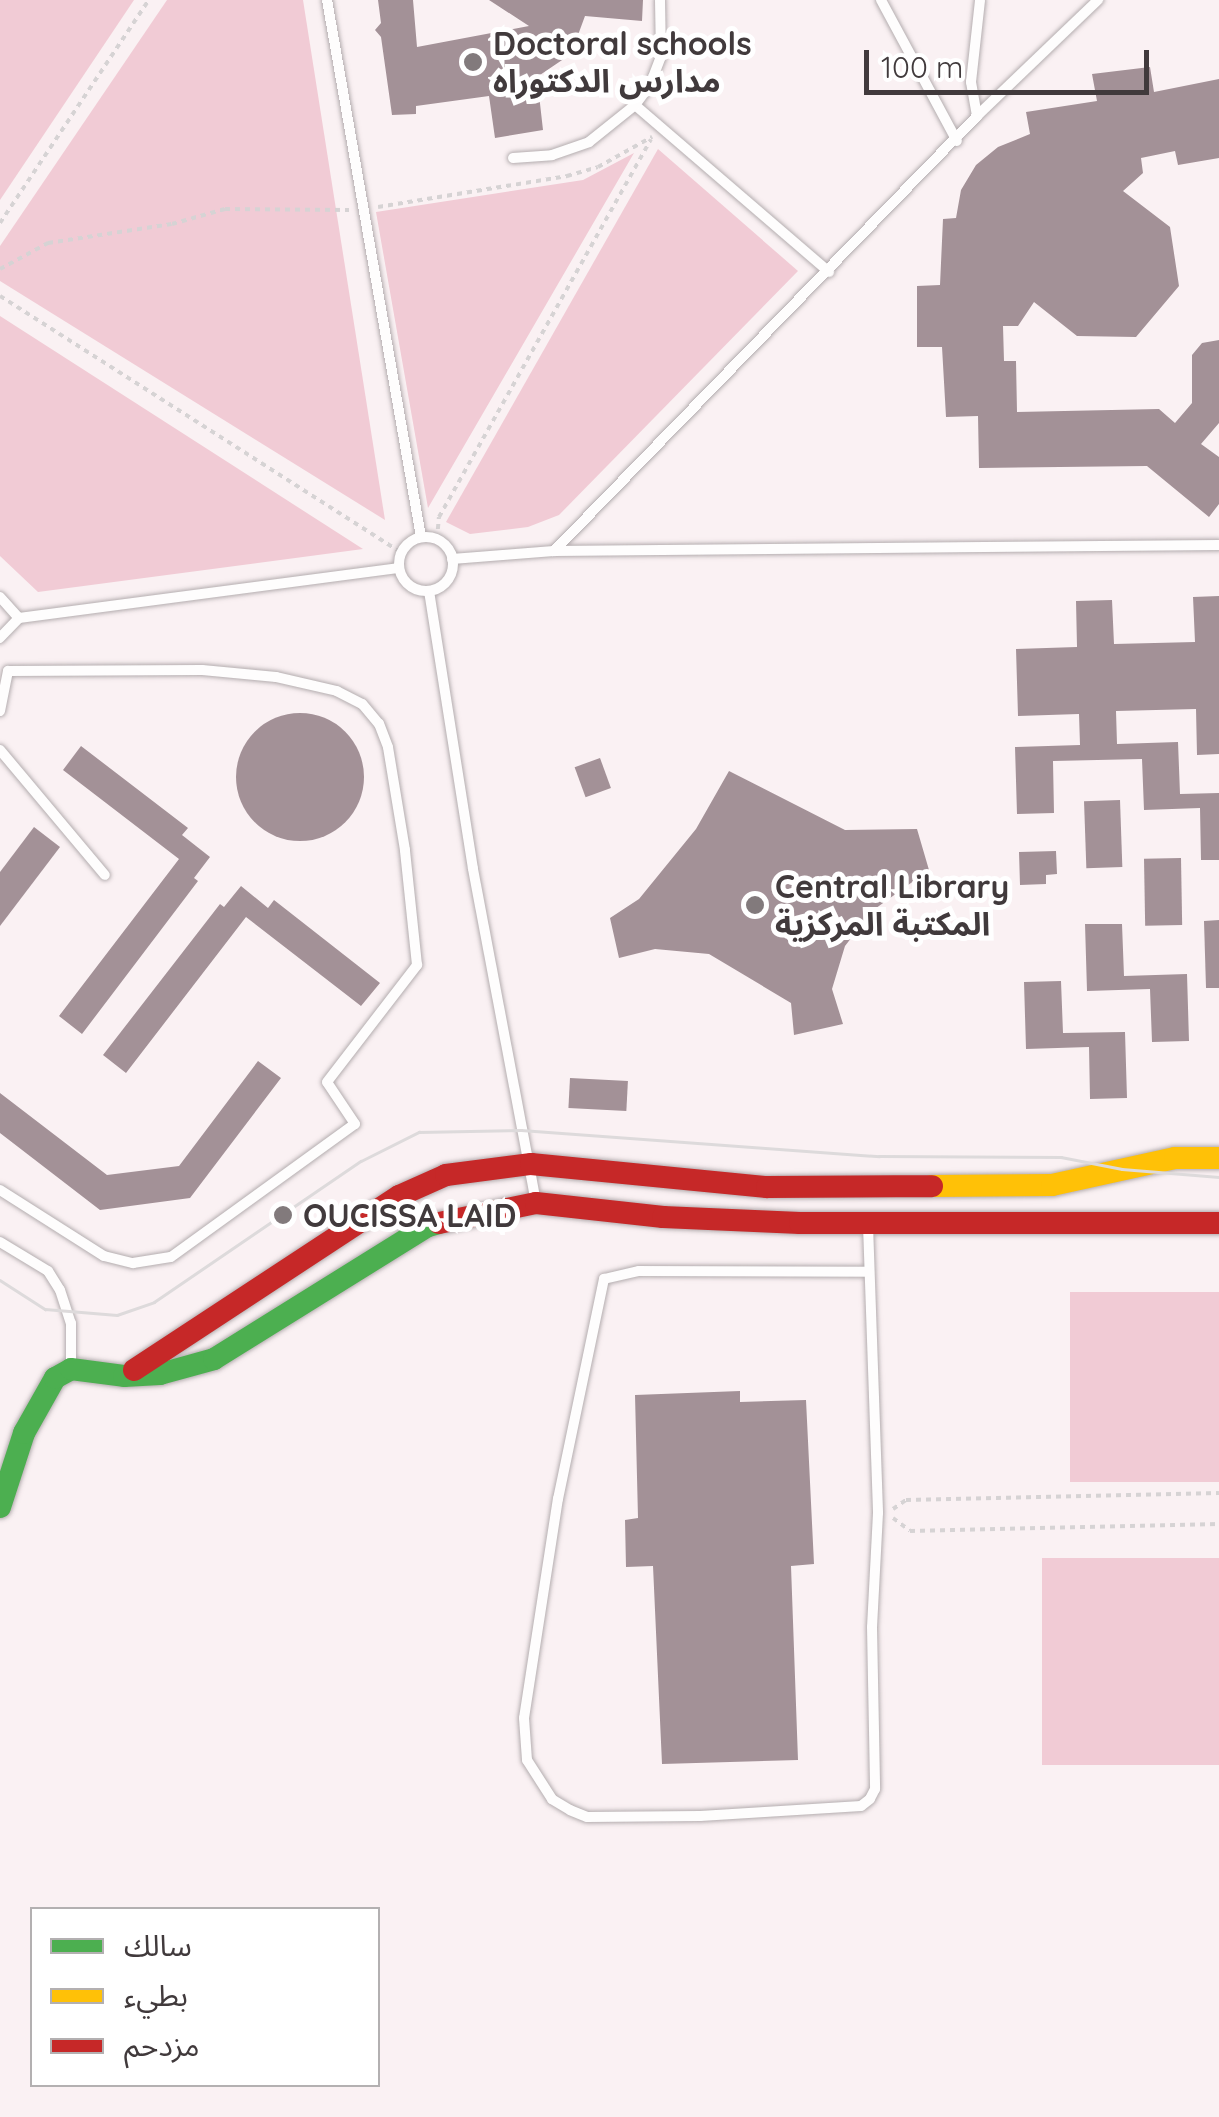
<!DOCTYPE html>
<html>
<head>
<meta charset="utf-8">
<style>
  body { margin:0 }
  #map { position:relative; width:1219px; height:2117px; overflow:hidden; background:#faf1f3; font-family:Quicksand,"Noto Sans Arabic",sans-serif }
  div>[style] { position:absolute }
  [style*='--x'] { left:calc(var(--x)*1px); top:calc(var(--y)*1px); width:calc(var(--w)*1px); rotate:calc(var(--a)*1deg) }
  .green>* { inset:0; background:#f1cbd5; transform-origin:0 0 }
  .building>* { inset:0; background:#a39197; transform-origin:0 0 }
  .round { border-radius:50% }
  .path>* { height:4px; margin-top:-2px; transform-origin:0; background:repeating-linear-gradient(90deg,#d6d3d4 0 5px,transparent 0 10px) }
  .roads { filter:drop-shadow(0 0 2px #b4adaf) drop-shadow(0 0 2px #b4adaf) }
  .lane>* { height:10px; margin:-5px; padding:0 5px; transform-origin:5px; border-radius:5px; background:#fefdfd }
  .lane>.ring { margin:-5px; padding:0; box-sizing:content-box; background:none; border:10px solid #fefdfd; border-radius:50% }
  .fast>* { height:22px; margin:-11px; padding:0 11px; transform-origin:11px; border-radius:11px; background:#4caf50 }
  .slow>* { height:22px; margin:-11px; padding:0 11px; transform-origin:11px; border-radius:11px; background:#ffc107 }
  .jam>* { height:22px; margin:-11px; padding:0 11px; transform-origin:11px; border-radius:11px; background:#c62828 }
  .tram>* { height:2.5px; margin:-1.25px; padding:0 1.25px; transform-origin:1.25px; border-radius:1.25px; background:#dddadb }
  .dots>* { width:28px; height:28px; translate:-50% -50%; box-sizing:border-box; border:5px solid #fff; border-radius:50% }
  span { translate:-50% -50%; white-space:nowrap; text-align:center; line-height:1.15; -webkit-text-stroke:10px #fff; paint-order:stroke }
  .poi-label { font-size:32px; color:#413a3c; font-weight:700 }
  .left { translate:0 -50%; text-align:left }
  .legend { position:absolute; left:30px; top:1907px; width:350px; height:180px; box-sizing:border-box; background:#fff; border:2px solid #b3b0b1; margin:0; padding:12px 18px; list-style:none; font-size:30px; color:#413a3c }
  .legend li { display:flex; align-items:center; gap:20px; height:50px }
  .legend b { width:50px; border:2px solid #b3b0b1 }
  .scale { position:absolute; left:864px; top:50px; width:285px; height:45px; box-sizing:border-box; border:5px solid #413a3c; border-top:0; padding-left:12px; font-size:30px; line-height:35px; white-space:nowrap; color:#413a3c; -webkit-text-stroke:8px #fff; paint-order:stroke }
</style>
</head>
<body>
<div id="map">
  <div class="green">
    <i style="clip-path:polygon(0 0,134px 0,0 200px)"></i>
    <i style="clip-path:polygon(167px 0,303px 0,385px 520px,0 281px,0 246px)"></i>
    <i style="clip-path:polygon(658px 149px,798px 271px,559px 515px,528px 527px,470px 534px,446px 522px)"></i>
    <i style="clip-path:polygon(634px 153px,428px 508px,376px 212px,583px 180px)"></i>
    <i style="clip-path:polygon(0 316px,363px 549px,38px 592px,0 556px)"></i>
    <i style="left:1219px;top:1292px;width:190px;height:149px;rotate:90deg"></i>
    <i style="left:1219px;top:1558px;width:207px;height:177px;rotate:90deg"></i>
  </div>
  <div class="building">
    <i style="clip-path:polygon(378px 0,413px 0,417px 47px,529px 26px,489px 0,643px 0,642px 21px,585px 16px,571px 54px,537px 77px,543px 130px,495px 138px,489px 96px,416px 106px,416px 114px,392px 115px,381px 37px,375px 30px,381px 23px)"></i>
    <i style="clip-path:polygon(1150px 67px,1154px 92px,1219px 79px,1219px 158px,1178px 165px,1175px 151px,1141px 158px,1143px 173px,1123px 191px,1170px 227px,1179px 286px,1136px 337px,1077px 336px,1034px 302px,1018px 326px,1003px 326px,1004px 361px,1016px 361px,1017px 412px,1159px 409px,1175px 423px,1192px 403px,1192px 355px,1202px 343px,1219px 340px,1219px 423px,1201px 444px,1219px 457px,1219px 504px,1209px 517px,1147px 466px,979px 468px,978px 416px,946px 417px,942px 347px,917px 347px,917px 286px,940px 285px,943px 219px,956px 218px,961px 190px,976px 165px,998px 147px,1030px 134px,1026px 112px,1097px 101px,1092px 74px)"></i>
    <i style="clip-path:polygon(1219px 596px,1219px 754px,1197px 755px,1196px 709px,1116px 711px,1117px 744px,1178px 742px,1180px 794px,1219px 793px,1219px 860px,1201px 860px,1200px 808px,1144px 810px,1142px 759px,1053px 761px,1054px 813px,1017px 814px,1015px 747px,1080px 745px,1079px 714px,1018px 716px,1016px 649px,1077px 647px,1076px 601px,1112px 600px,1114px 644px,1195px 642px,1193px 597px)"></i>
    <i class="round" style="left:236px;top:713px;width:128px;height:128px"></i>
    <i style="clip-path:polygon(81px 746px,188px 828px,182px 835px,210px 857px,194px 878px,198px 881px,82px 1034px,59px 1016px,179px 859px,63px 770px)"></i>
    <i style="left:600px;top:758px;width:32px;height:27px;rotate:70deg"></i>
    <i style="clip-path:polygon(729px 771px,845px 830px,917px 829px,929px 870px,872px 911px,845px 946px,832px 989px,843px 1024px,794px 1035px,791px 1003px,709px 954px,655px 949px,619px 958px,610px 918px,639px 899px,696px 829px)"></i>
    <i style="left:1120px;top:800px;width:67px;height:36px;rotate:88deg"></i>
    <i style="clip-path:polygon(34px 827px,60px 847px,0 926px,0 872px)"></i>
    <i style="clip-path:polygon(1056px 851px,1057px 874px,1046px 875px,1046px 884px,1020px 885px,1019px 852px)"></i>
    <i style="left:1181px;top:858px;width:67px;height:37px;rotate:89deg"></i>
    <i style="clip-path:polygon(241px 886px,268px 908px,274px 900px,380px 983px,361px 1006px,246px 917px,126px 1073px,103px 1055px,220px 904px,224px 907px)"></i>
    <i style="clip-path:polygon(1219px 920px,1219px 988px,1206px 988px,1204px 921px)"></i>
    <i style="clip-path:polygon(1085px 924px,1122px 924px,1124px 976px,1187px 974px,1189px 1041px,1152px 1042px,1150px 989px,1087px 991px)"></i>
    <i style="clip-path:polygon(1061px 981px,1063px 1033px,1125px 1032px,1127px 1098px,1090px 1099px,1089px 1047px,1026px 1049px,1024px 982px)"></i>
    <i style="clip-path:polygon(258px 1061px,281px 1078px,190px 1198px,100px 1210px,0 1133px,0 1093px,107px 1175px,179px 1166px)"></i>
    <i style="left:570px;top:1078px;width:58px;height:30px;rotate:3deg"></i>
    <i style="clip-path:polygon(740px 1391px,740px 1402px,806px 1400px,814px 1564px,791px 1566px,798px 1760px,662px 1764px,653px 1566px,626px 1567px,625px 1520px,638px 1518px,635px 1395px)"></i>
  </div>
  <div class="path">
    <i style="--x:378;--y:207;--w:192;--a:-9.3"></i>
    <i style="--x:567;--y:176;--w:32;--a:-16"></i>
    <i style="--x:598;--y:167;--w:62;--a:-29.1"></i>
    <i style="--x:0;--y:223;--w:268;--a:-56.3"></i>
    <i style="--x:0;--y:269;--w:55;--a:-28.4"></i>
    <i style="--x:48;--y:243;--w:125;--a:-8.7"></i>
    <i style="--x:172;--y:224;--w:55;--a:-15.8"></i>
    <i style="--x:225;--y:209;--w:124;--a:0.5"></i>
    <i style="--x:0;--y:296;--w:476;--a:32.6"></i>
    <i style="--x:437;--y:539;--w:22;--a:-85"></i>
    <i style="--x:439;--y:517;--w:433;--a:-60.7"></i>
    <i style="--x:893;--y:1509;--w:16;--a:-35"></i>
    <i style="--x:906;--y:1500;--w:313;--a:-1.3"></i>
    <i style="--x:893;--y:1518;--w:21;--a:37"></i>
    <i style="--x:910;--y:1531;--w:309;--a:-1.3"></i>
  </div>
  <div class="roads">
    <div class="lane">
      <i style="--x:327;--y:0;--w:545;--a:80.07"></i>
      <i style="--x:881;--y:0;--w:160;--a:61.7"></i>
      <i style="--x:635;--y:105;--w:256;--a:40.7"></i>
      <i style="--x:977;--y:116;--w:35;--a:-100"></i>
      <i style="--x:971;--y:82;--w:82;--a:-83.7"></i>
      <i style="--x:513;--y:158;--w:39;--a:-4"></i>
      <i style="--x:552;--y:155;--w:39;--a:-19"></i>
      <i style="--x:589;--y:142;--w:59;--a:-38.8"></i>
      <i style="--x:635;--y:105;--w:25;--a:-53"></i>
      <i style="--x:650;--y:85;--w:30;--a:-69"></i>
      <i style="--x:661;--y:57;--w:57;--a:-91"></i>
      <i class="ring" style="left:399px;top:537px;width:44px;height:44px"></i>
      <i style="--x:554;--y:551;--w:607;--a:-45.8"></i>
      <i style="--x:977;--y:116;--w:168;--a:-43.8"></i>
      <i style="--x:452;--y:559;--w:102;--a:-4.5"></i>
      <i style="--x:554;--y:551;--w:665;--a:-0.52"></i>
      <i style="--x:429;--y:591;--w:281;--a:81"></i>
      <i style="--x:473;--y:869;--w:339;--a:79.3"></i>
      <i style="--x:0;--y:597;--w:28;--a:48"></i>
      <i style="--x:19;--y:618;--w:28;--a:134"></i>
      <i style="--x:19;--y:618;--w:382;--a:-7.5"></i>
      <i style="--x:0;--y:711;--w:41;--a:-78.7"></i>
      <i style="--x:0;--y:750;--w:163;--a:50"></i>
      <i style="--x:0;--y:1190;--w:123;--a:32.4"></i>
      <i style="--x:104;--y:1256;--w:30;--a:14"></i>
      <i style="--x:133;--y:1263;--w:38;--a:-9"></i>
      <i style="--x:171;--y:1257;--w:227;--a:-35.9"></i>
      <i style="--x:355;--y:1124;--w:50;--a:-123.7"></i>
      <i style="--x:327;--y:1082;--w:148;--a:-52.4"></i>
      <i style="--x:417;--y:965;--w:116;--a:-96"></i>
      <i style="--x:405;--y:850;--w:104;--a:-99.4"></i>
      <i style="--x:388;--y:747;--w:25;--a:-111"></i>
      <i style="--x:379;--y:724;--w:26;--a:-130"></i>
      <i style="--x:362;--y:704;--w:28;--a:-153"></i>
      <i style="--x:337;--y:691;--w:63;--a:-167.1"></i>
      <i style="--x:276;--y:677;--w:74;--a:-174.6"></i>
      <i style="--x:202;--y:670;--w:194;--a:179.7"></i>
      <i style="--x:868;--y:1225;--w:288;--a:88"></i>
      <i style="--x:878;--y:1513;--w:114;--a:93"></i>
      <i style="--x:872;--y:1627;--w:162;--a:88.9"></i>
      <i style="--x:875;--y:1789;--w:11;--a:117"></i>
      <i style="--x:870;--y:1799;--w:11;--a:142"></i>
      <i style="--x:861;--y:1806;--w:161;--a:176.4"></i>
      <i style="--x:700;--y:1816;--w:113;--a:179.5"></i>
      <i style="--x:587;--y:1817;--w:18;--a:-158"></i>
      <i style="--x:570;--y:1810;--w:21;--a:-149"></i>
      <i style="--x:552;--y:1799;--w:46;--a:-122.7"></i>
      <i style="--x:527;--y:1760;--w:42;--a:-94.1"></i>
      <i style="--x:524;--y:1718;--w:222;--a:-81.2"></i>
      <i style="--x:558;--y:1499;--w:225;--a:-78.2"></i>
      <i style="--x:604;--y:1279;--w:36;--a:-13"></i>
      <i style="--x:639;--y:1271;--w:230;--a:0.2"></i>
      <i style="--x:0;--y:1242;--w:56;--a:31.1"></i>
      <i style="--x:48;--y:1271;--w:22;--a:58"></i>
      <i style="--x:60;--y:1290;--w:35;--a:72"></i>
      <i style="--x:71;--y:1323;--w:46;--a:90"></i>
    </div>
    <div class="fast">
      <i style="--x:0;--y:1507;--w:78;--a:-72"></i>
      <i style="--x:24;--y:1433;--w:63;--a:-60.6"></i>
      <i style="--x:55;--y:1378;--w:18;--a:-29"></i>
      <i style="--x:71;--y:1369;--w:53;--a:7.5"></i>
      <i style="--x:124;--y:1376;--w:36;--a:-3"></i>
      <i style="--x:160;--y:1374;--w:56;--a:-15.5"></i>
      <i style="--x:214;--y:1359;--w:252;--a:-31.9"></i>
      <i style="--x:428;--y:1226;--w:11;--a:-15"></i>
    </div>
    <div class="slow">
      <i style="--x:932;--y:1186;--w:120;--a:-0.5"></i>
      <i style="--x:1052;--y:1185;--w:126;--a:-12.4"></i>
      <i style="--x:1175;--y:1158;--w:44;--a:0"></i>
    </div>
    <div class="jam">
      <i style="--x:439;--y:1223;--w:99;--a:-11.7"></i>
      <i style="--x:536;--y:1203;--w:128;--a:6.3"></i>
      <i style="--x:663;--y:1217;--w:137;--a:2.5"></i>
      <i style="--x:800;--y:1223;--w:419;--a:0"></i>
      <i style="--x:134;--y:1370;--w:317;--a:-33.3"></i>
      <i style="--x:399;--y:1196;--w:51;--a:-24.1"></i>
      <i style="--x:446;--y:1175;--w:86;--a:-7.4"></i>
      <i style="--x:531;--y:1164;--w:237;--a:5.6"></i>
      <i style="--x:767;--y:1187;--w:165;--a:-0.3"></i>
    </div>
  </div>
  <div class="tram">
    <i style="--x:0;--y:1280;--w:54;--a:32.8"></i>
    <i style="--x:45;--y:1309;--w:72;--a:4.8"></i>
    <i style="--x:117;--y:1315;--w:39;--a:-19"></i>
    <i style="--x:154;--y:1302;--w:250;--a:-34.3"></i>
    <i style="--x:361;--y:1161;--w:65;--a:-26.6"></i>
    <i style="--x:419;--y:1132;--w:102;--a:-1.1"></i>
    <i style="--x:521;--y:1130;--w:359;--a:4.2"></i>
    <i style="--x:879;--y:1156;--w:182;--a:0.3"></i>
    <i style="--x:1061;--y:1157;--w:62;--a:11.1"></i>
    <i style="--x:1122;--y:1169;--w:97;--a:4.7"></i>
  </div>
  <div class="dots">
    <i style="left:473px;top:62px;background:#827a7c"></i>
    <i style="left:755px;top:905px;background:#827a7c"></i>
    <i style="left:283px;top:1215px;background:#827a7c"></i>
  </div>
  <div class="poi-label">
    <span class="left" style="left:493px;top:62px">Doctoral schools<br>مدارس الدكتوراه</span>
    <span class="left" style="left:775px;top:905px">Central Library<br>المكتبة المركزية</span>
    <span class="left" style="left:303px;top:1215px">OUCISSA LAID</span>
  </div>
  <ul class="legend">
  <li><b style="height:12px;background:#4caf50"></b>سالك</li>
  <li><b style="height:12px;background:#ffc107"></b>بطيء</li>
  <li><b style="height:12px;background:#c62828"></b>مزدحم</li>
  </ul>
  <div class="scale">100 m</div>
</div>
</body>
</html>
